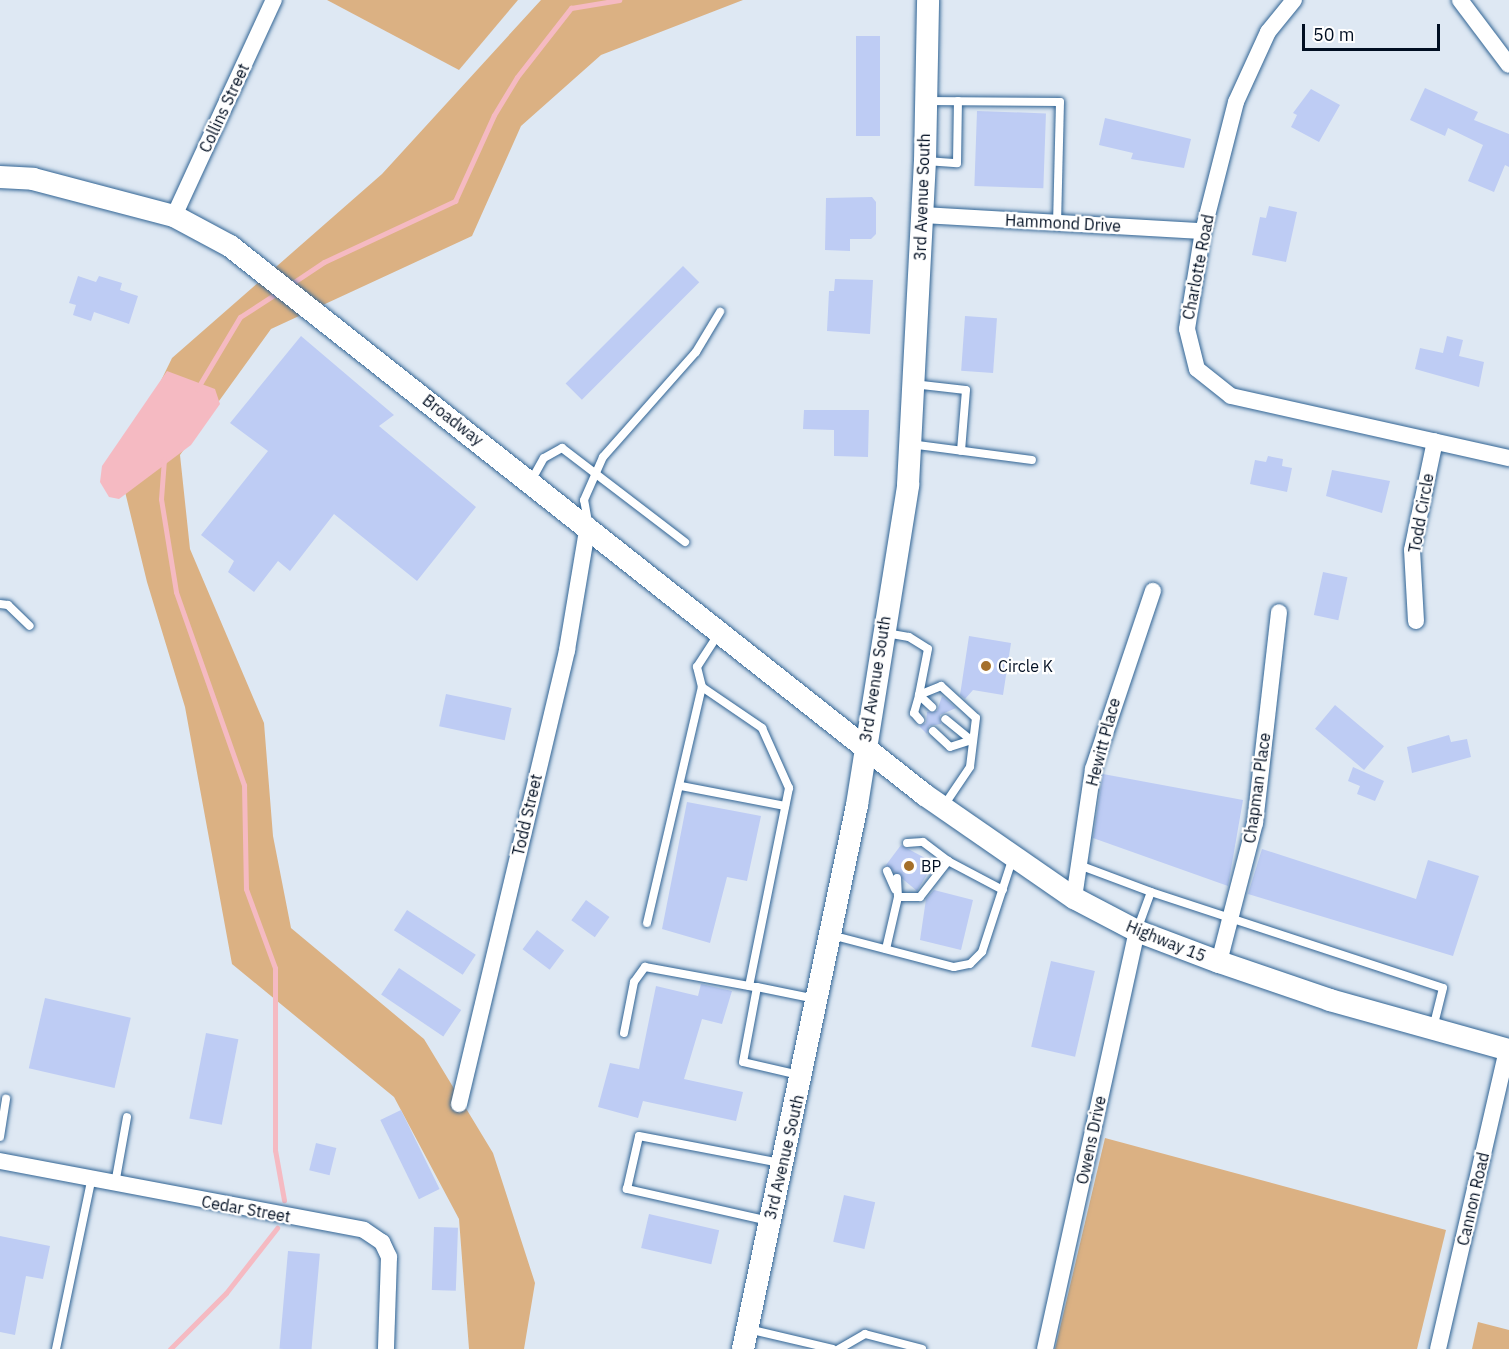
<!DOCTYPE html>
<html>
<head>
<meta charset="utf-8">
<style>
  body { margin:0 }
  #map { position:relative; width:1509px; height:1349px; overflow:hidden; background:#dee8f3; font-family:"IBM Plex Sans",sans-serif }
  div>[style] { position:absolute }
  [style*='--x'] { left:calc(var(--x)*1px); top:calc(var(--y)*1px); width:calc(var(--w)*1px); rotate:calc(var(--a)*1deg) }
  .green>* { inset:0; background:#dbb183 }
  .water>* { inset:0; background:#f5bac2 }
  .stream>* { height:5px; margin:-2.5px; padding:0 2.5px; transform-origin:2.5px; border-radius:2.5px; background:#f5bac2 }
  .building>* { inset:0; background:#beccf4; transform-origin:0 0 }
  .roads { filter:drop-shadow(0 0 2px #316494) drop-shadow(0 0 2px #316494) }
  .service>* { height:8px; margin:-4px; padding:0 4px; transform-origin:4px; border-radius:4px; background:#fff }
  .minor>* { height:16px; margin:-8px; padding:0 8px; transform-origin:8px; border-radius:8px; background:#fff }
  .secondary>* { height:22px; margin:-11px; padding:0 11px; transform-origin:11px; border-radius:11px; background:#fff }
  .dots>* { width:16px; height:16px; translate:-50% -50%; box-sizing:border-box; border:3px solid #fff; border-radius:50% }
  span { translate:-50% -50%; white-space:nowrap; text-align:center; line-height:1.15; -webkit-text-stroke:4.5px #fff; paint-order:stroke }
  .street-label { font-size:16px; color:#000e21 }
  .poi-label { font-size:16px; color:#000e21 }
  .left { translate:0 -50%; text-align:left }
  .scale { position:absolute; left:1302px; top:24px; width:138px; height:27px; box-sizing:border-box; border:3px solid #000e21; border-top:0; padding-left:8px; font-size:18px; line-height:21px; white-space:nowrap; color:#000e21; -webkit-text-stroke:4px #fff; paint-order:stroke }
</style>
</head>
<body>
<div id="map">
  <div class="green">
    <i style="clip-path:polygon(327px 0,518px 0,459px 70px)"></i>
    <i style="clip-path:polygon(541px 0,743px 0,601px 55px,521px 126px,472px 236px,271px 329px,180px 455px,190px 549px,264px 723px,273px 836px,291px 928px,424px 1039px,493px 1153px,535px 1283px,524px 1349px,469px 1349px,459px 1219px,394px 1097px,232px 964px,185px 707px,147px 582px,119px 467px,172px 358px,382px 174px)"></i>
    <i style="clip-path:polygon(1105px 1138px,1446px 1230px,1417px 1349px,1055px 1349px)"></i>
    <i style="clip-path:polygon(1478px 1322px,1509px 1330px,1509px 1349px,1472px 1349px)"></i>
  </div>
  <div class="water">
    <i style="clip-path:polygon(167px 371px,215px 389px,220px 404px,191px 445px,119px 499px,109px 497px,100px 482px,102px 466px)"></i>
  </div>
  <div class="stream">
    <i style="--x:288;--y:286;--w:43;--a:-33.7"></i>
    <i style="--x:324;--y:262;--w:145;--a:-25"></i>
    <i style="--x:455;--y:201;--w:94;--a:-65.6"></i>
    <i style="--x:494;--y:115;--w:44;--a:-58.8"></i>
    <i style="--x:517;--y:77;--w:88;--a:-52"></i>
    <i style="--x:571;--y:8;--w:49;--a:-9.5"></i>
    <i style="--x:197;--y:389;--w:84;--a:-59.2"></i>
    <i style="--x:240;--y:317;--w:48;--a:-33"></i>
    <i style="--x:164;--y:459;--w:40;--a:94.3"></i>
    <i style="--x:161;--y:499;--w:94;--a:80.8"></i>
    <i style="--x:176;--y:592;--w:205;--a:70.6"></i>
    <i style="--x:244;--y:785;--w:104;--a:88.9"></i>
    <i style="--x:246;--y:889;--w:84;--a:69.8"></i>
    <i style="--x:275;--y:968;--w:182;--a:90"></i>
    <i style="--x:275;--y:1150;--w:51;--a:79.8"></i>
    <i style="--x:170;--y:1349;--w:79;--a:-45"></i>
    <i style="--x:226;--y:1293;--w:83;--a:-51.9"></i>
  </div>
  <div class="building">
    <i style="left:856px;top:36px;width:24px;height:100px"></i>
    <i style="clip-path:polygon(1425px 88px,1478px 112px,1474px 120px,1509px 134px,1509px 167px,1505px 165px,1494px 192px,1468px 181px,1483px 145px,1448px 128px,1445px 136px,1410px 120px)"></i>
    <i style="clip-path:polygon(1311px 89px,1340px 105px,1319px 142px,1291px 127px,1297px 115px,1293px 113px)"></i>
    <i style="left:977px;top:111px;width:69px;height:75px;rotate:2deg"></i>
    <i style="clip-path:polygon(1105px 118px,1191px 139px,1184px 168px,1131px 159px,1133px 153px,1099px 145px)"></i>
    <i style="clip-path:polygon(872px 197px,876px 202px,876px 234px,871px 239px,850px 239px,850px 251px,825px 250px,826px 198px)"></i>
    <i style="clip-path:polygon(1269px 206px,1297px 212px,1286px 262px,1252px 255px,1260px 217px,1266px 218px)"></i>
    <i style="left:683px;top:266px;width:23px;height:166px;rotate:45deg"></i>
    <i style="clip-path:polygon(78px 276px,96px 282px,99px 276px,122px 283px,120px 290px,138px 296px,129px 324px,94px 312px,91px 321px,73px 315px,76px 305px,69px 303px)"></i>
    <i style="clip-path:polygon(835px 279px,873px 280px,870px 334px,827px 331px,829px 291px,834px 291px)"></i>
    <i style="left:965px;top:316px;width:32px;height:55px;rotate:4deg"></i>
    <i style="clip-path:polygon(301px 336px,394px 415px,379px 426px,476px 507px,417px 581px,334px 514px,290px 571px,278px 561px,254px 592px,228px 572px,234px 561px,201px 535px,268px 451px,230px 423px)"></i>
    <i style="clip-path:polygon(1447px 336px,1463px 340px,1459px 356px,1484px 362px,1479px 387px,1415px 369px,1420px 348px,1443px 353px)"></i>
    <i style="clip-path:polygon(804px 410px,869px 410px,868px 457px,834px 456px,834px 430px,803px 429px)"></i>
    <i style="clip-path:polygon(1268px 456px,1283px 459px,1282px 466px,1292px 468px,1287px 492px,1250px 484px,1255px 460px,1266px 462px)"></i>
    <i style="clip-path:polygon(1332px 470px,1390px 481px,1382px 513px,1326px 496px)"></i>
    <i style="left:1323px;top:572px;width:25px;height:44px;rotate:12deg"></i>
    <i style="clip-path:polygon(969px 636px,1011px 643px,1003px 695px,973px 690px,965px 699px,960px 695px)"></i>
    <i style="left:446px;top:694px;width:67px;height:33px;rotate:12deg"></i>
    <i style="clip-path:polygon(942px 696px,956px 708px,940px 715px,941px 724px,929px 726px,927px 734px,919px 726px,926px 723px,927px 712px,937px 711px)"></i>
    <i style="left:1335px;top:705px;width:64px;height:31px;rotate:40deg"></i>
    <i style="clip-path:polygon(1449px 735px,1451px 742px,1467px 739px,1471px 757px,1412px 773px,1407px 747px)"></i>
    <i style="clip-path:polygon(1353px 767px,1384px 781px,1375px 801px,1357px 794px,1360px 786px,1348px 781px)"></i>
    <i style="clip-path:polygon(1103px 774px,1243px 800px,1228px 886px,1093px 838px)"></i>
    <i style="clip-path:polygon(687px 802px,761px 816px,747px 881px,727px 877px,710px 943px,662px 929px)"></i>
    <i style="clip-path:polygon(901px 845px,934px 863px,917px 891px,886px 865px)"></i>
    <i style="clip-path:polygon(1262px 849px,1416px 899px,1428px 860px,1479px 876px,1453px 956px,1248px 894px)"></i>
    <i style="clip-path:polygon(934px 890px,973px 900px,961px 950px,920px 940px,926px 899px)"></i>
    <i style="left:586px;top:900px;width:29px;height:25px;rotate:36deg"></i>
    <i style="left:407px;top:910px;width:82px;height:24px;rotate:33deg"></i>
    <i style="left:537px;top:930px;width:34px;height:24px;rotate:37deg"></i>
    <i style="left:1051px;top:961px;width:45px;height:88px;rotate:13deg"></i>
    <i style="left:399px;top:968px;width:75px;height:32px;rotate:34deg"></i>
    <i style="clip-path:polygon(701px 984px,732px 991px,722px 1024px,702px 1019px,684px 1079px,743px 1092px,736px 1121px,643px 1101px,638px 1118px,598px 1107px,610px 1063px,639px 1069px,656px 986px,698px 996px)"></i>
    <i style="left:45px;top:998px;width:88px;height:72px;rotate:13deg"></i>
    <i style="left:206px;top:1033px;width:33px;height:87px;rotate:11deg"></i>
    <i style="left:401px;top:1110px;width:88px;height:23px;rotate:64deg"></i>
    <i style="left:316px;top:1143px;width:21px;height:28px;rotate:14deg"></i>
    <i style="left:844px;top:1195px;width:32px;height:48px;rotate:13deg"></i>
    <i style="left:649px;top:1214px;width:72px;height:35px;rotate:13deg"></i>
    <i style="left:434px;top:1227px;width:24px;height:63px;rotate:2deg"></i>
    <i style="clip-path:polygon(0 1236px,50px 1246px,43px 1279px,26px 1276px,15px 1335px,0 1332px)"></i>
    <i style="left:288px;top:1251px;width:32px;height:98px;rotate:5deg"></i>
  </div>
  <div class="roads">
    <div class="service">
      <i style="--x:926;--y:101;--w:134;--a:0.4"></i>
      <i style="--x:1060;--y:102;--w:121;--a:91.4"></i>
      <i style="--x:926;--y:161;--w:31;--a:4"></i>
      <i style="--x:957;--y:163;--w:62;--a:-89.1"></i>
      <i style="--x:913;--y:384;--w:53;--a:6.5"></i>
      <i style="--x:966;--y:390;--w:61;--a:94.7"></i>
      <i style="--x:910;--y:444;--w:123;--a:7.5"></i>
      <i style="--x:531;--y:481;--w:26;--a:-61"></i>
      <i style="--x:544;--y:458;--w:21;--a:-29"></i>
      <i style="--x:562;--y:448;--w:155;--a:37.4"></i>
      <i style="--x:588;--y:522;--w:22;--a:-100"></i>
      <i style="--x:584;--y:500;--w:47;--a:-66.2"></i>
      <i style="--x:603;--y:457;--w:140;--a:-48.5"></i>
      <i style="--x:696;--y:352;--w:47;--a:-59"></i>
      <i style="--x:0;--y:604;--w:8;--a:7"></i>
      <i style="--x:8;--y:605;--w:30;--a:44"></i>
      <i style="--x:886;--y:633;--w:23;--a:10"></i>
      <i style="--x:909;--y:637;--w:22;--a:32"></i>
      <i style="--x:928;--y:649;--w:47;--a:101.1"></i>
      <i style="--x:919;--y:695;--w:18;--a:43"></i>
      <i style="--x:702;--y:687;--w:21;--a:-104"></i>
      <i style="--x:697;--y:667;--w:38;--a:-57"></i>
      <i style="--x:920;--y:720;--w:9;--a:-131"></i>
      <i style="--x:914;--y:713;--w:19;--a:-74"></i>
      <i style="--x:919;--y:695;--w:24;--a:-22"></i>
      <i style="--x:941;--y:686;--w:47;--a:42.4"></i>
      <i style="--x:976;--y:718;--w:49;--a:97"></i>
      <i style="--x:970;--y:767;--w:48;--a:124"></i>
      <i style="--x:933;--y:731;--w:23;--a:43"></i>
      <i style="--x:950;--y:747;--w:22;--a:-18"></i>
      <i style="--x:971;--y:740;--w:33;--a:-141"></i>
      <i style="--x:681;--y:786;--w:106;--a:10.9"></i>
      <i style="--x:907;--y:843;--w:16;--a:-4"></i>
      <i style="--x:923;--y:842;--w:31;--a:37"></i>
      <i style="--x:1079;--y:865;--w:77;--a:20.6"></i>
      <i style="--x:887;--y:871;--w:20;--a:66"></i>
      <i style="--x:898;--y:897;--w:22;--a:0"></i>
      <i style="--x:920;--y:897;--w:46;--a:-52.1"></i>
      <i style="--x:948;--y:861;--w:62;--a:27.8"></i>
      <i style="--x:647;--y:923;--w:242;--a:-76.9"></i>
      <i style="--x:702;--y:687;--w:73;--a:34.3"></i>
      <i style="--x:762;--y:728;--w:66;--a:65.8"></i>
      <i style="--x:789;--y:788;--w:202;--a:101.4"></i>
      <i style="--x:1137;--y:930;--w:40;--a:-69.8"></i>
      <i style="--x:1151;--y:892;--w:307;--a:18.2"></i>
      <i style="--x:1443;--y:988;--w:41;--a:104"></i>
      <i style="--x:831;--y:935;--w:127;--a:14.6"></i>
      <i style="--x:954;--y:967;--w:16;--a:-11"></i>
      <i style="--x:970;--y:964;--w:17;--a:-45"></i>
      <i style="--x:982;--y:952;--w:100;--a:-71.9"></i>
      <i style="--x:886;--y:949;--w:53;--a:-77"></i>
      <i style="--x:898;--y:897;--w:19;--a:-93"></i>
      <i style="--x:624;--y:1033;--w:52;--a:-78.9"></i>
      <i style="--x:634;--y:982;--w:19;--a:-54"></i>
      <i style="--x:645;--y:967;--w:111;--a:10.4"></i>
      <i style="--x:799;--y:1075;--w:57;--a:-166.9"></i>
      <i style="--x:743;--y:1062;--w:76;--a:-79.4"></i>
      <i style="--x:757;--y:987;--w:60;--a:11.5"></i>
      <i style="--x:0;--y:1137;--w:39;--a:-81"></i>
      <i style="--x:115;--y:1184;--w:68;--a:-79.8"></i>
      <i style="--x:769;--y:1221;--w:146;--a:-167.3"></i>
      <i style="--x:627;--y:1189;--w:54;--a:-77.2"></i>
      <i style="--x:639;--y:1136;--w:144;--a:10.8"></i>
      <i style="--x:748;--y:1329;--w:87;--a:13.2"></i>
      <i style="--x:56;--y:1349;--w:172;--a:-78.2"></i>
      <i style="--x:839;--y:1349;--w:30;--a:-30"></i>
      <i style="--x:865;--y:1334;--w:59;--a:14.7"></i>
    </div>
    <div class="minor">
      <i style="--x:1294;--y:0;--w:41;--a:129.1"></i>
      <i style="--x:1268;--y:32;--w:77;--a:114.6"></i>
      <i style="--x:1236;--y:102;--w:133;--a:104.3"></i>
      <i style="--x:1203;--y:231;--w:99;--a:99.3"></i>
      <i style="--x:1187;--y:329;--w:41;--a:76"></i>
      <i style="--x:1197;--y:369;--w:43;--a:38.5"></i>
      <i style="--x:1231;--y:396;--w:285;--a:12.6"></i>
      <i style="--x:1460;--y:0;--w:81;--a:53"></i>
      <i style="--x:922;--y:215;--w:281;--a:3.3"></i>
      <i style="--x:174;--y:216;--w:238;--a:-65.2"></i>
      <i style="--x:1416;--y:621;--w:71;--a:-93.2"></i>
      <i style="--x:1412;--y:550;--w:111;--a:-78.1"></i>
      <i style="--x:1074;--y:898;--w:130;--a:-81.6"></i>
      <i style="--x:1093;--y:769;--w:188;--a:-71.4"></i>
      <i style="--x:1219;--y:962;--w:144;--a:-75.5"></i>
      <i style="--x:1255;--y:823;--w:212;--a:-83.5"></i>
      <i style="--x:459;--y:1104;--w:467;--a:-76.6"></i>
      <i style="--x:567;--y:650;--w:127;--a:-80.5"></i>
      <i style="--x:0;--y:1161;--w:370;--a:10.7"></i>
      <i style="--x:364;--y:1230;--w:22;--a:34"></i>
      <i style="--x:382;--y:1242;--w:17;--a:65"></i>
      <i style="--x:389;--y:1257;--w:92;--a:91.9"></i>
      <i style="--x:1045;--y:1349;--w:428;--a:-77.6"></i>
      <i style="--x:1438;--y:1349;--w:307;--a:-77"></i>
    </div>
    <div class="secondary">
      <i style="--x:0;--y:177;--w:33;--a:3"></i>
      <i style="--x:33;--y:179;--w:146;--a:14.7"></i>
      <i style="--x:174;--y:216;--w:64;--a:28.2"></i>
      <i style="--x:230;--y:246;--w:886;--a:38.31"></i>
      <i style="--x:925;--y:795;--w:181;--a:34.7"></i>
      <i style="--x:1074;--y:898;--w:71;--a:27.6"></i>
      <i style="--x:1137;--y:931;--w:88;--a:20.7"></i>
      <i style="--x:1219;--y:962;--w:117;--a:18.9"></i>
      <i style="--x:1330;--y:1000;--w:186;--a:15.6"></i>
      <i style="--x:743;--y:1349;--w:556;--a:-78.16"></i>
      <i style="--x:857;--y:805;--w:324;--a:-80.9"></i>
      <i style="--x:908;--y:485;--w:324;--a:-87"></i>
      <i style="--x:925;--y:161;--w:161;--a:-88.9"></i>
    </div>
  </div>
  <div class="dots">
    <i style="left:986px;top:666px;background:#a5702a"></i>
    <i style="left:909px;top:866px;background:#a5702a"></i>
  </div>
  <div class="street-label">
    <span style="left:224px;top:108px;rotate:-65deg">Collins Street</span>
    <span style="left:922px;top:197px;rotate:-88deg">3rd Avenue South</span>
    <span style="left:1063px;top:223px;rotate:3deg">Hammond Drive</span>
    <span style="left:1198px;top:267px;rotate:-79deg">Charlotte Road</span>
    <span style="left:453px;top:420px;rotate:38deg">Broadway</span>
    <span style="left:1421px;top:513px;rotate:-80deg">Todd Circle</span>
    <span style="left:875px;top:679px;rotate:-81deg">3rd Avenue South</span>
    <span style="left:1103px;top:742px;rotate:-75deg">Hewitt Place</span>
    <span style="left:1257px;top:788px;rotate:-82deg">Chapman Place</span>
    <span style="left:527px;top:815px;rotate:-77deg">Todd Street</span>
    <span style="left:1166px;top:941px;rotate:22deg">Highway 15</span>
    <span style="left:1091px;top:1140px;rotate:-78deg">Owens Drive</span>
    <span style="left:784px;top:1157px;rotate:-77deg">3rd Avenue South</span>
    <span style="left:1473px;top:1199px;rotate:-77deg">Cannon Road</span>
    <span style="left:246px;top:1209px;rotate:10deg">Cedar Street</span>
  </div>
  <div class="poi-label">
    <span class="left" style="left:998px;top:666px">Circle K</span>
    <span class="left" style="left:921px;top:866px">BP</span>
  </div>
  <div class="scale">50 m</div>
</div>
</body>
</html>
